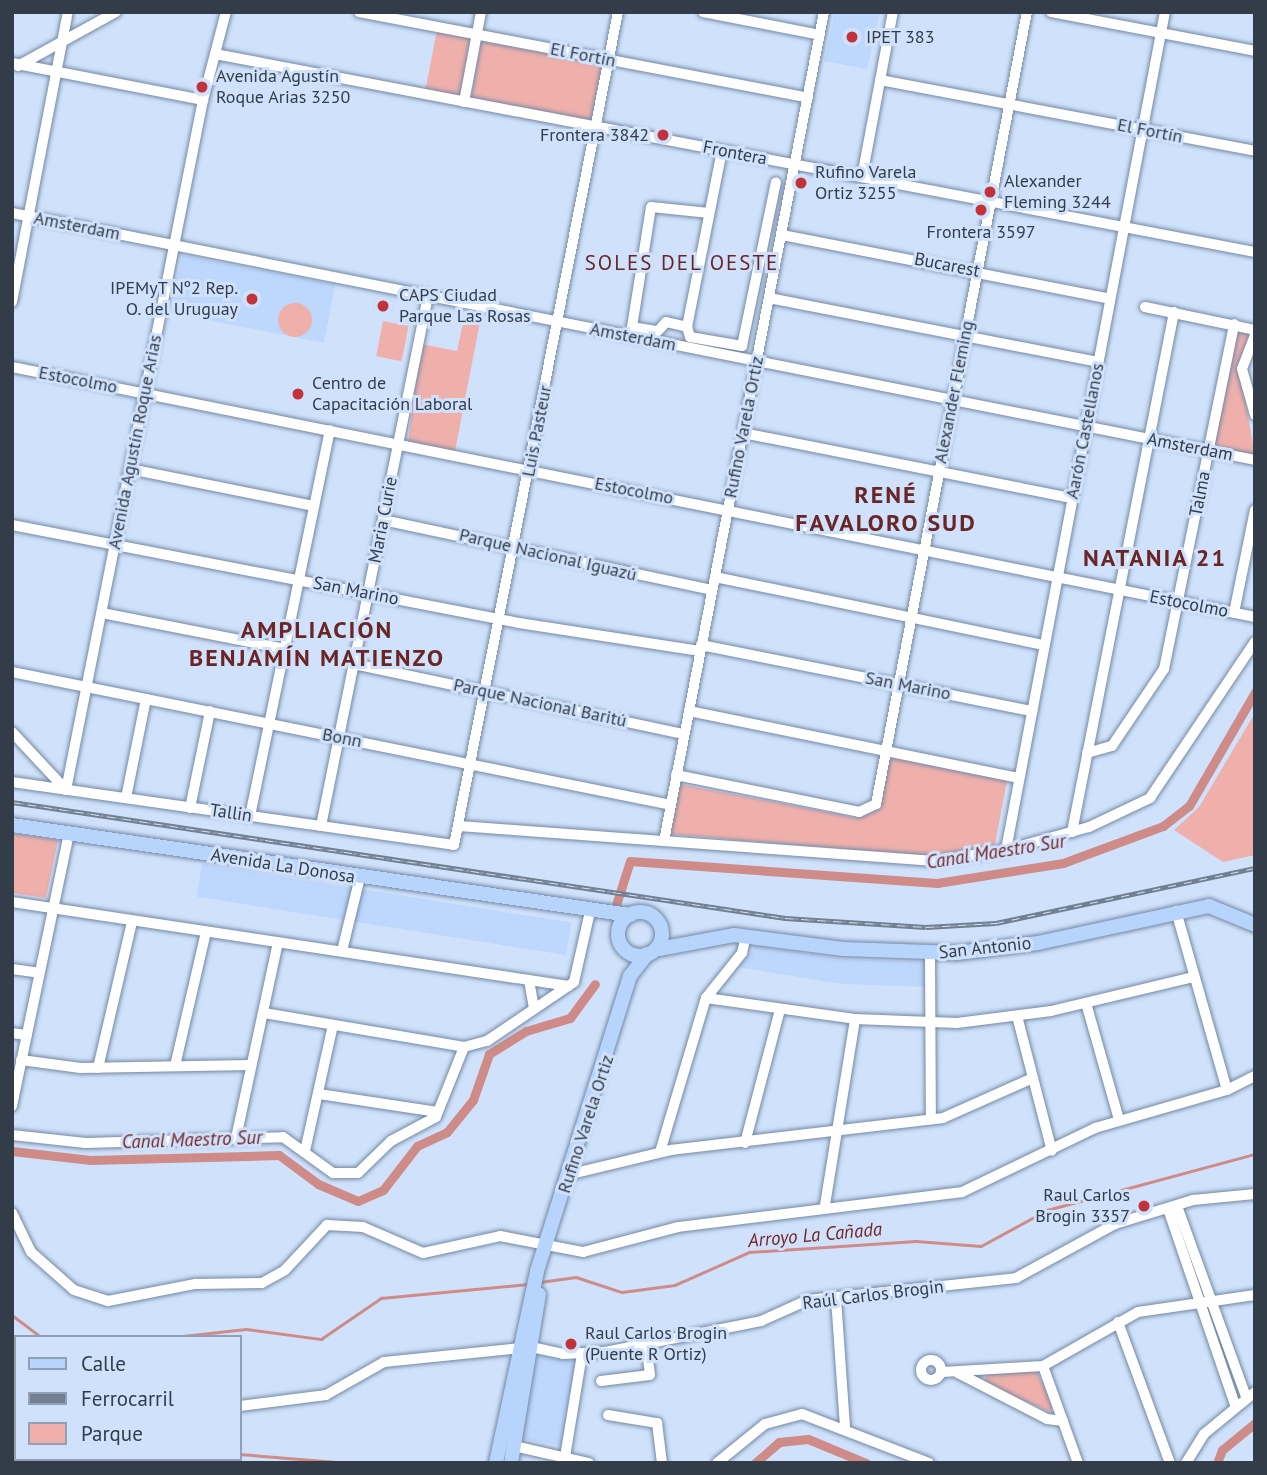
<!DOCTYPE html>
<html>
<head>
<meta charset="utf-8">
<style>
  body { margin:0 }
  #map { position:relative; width:1267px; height:1475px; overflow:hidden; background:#d0e2fb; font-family:"PT Sans",sans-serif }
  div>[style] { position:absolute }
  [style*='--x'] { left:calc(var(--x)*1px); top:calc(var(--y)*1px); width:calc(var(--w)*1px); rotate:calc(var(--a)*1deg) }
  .built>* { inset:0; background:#bdd7fd; transform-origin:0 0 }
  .round { border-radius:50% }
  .green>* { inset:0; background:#efb0ac; transform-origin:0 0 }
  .stream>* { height:2.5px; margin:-1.25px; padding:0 1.25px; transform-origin:1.25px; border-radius:1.25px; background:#ce8b88 }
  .canal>* { height:9px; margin:-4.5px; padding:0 4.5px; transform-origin:4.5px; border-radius:4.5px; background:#ce8b88 }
  .roads { filter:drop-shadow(0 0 2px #7488a5) drop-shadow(0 0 2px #7488a5) }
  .minor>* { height:10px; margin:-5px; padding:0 5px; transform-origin:5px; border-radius:5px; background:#fff }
  .minor>.ring { margin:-5px; padding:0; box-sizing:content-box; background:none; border:10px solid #fff; border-radius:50% }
  .major>* { height:14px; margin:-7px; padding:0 7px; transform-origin:7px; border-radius:7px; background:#b7d4fd }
  .major>.ring { margin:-7px; padding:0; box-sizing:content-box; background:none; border:14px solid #b7d4fd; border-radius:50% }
  .rail>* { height:5px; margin-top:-2.5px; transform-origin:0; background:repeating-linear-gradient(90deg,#d0e2fb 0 8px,#727f91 0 16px); box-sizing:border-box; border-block:2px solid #727f91 }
  .dots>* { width:19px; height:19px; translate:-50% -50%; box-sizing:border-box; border:4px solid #d0e2fb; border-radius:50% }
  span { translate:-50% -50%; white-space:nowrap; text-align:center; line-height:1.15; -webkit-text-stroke:6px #d0e2fb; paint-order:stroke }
  .poi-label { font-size:18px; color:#333c49 }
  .left { translate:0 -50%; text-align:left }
  .right { translate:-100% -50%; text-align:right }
  .street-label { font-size:18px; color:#333c49 }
  .water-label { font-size:19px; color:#752427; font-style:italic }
  .quarter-label { font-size:21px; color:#6a2526; letter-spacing:2px }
  .district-label { font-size:24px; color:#6a2526; font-weight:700; letter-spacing:2px }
  .frame { position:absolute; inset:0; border:14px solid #333c49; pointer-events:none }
  .legend { position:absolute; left:14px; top:1335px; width:228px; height:126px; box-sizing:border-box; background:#d0e2fb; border:2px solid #91a0b4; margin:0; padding:9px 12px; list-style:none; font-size:21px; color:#333c49 }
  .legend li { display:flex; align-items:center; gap:14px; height:35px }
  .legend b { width:35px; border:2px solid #91a0b4 }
</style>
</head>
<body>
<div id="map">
  <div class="built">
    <i style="clip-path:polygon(835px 12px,880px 12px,867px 69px,824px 61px)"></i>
    <i style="left:182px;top:255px;width:156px;height:59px;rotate:11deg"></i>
    <i class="round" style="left:373px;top:296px;width:20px;height:20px"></i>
    <i style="left:202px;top:864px;width:374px;height:33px;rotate:9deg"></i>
    <i style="clip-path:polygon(756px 946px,842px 959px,927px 962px,928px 987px,842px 984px,738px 967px)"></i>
    <i style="left:537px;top:1355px;width:42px;height:85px;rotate:10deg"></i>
  </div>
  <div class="green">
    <i style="left:437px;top:30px;width:36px;height:62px;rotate:11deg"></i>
    <i style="left:481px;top:41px;width:123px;height:59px;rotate:10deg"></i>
    <i class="round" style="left:278px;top:303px;width:34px;height:34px"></i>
    <i style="clip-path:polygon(465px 314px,481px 317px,455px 451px,408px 442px,421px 344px,457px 351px)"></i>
    <i style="left:383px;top:321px;width:26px;height:36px;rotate:11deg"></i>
    <i style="clip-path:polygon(1235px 329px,1249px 332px,1240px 370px,1255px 456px,1214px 449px)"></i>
    <i style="clip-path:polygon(1255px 713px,1255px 855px,1223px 862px,1174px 830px,1199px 807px)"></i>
    <i style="clip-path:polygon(887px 757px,1007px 781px,994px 849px,935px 857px,669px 834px,679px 784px,857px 818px,868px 814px,878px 804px)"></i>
    <i style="clip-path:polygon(12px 833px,58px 840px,46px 898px,12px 893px)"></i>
    <i style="clip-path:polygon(1036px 1370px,1053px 1405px,1050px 1412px,983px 1383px,988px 1373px)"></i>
  </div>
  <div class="stream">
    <i style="--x:540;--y:1282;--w:36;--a:-8"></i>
    <i style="--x:576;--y:1277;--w:48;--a:18.1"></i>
    <i style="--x:622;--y:1292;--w:53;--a:-7.5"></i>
    <i style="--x:675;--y:1285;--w:81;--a:-24"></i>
    <i style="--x:749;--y:1252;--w:167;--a:-3.8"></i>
    <i style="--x:916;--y:1241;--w:65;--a:4.4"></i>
    <i style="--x:981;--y:1246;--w:75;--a:-28.6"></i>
    <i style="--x:1047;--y:1210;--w:215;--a:-15.1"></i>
    <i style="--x:12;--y:1315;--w:36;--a:37"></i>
    <i style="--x:174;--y:1337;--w:72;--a:-6.3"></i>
    <i style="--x:246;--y:1329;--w:76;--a:7.6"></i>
    <i style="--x:321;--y:1339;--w:73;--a:-34.3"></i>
    <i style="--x:381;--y:1298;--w:150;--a:-5.4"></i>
    <i style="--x:240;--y:1454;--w:109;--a:4.7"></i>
    <i style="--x:121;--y:1463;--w:7;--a:-34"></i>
  </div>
  <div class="canal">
    <i style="--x:615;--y:908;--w:49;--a:-72.3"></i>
    <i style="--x:630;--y:861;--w:308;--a:4.1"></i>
    <i style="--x:937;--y:883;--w:128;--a:-9"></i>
    <i style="--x:1063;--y:863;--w:107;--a:-20.3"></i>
    <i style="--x:1163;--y:826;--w:33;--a:-38"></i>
    <i style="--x:1189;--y:806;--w:132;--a:-59.9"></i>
    <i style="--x:12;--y:1151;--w:79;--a:6.6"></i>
    <i style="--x:90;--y:1160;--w:189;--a:-1.5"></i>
    <i style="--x:279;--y:1155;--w:49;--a:36.6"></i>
    <i style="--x:318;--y:1184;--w:43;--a:23"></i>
    <i style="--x:358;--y:1201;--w:27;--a:-24"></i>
    <i style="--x:383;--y:1190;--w:56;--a:-52.3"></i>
    <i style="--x:417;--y:1146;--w:33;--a:-25"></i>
    <i style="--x:447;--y:1132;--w:41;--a:-50.9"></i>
    <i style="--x:473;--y:1100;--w:49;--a:-70.8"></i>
    <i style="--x:489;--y:1054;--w:44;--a:-31.9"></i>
    <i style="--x:526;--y:1031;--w:46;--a:-16.5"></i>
    <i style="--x:570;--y:1018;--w:42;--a:-53.7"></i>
    <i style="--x:755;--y:1463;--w:32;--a:-41"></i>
    <i style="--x:779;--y:1442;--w:29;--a:-6"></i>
    <i style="--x:808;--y:1439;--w:63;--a:22.5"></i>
    <i style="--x:1217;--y:1463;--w:14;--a:-69"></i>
    <i style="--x:1222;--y:1450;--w:43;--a:-39.3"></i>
  </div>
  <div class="roads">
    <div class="minor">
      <i style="--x:359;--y:12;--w:457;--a:10.8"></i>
      <i style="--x:703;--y:12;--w:119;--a:11.1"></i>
      <i style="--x:1051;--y:12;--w:208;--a:10.8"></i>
      <i style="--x:215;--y:54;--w:1059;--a:10.78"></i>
      <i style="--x:12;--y:63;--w:195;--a:11"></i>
      <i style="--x:18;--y:66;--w:112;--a:-28.9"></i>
      <i style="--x:880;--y:80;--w:382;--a:10.7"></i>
      <i style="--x:464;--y:102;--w:92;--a:-79.3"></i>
      <i style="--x:862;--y:177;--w:168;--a:-79.4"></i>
      <i style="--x:12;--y:213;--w:1267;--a:11.24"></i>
      <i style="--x:709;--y:213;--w:58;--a:-174.1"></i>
      <i style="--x:651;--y:207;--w:121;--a:99"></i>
      <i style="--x:632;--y:327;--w:26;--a:9"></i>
      <i style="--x:658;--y:331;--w:12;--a:-48"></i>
      <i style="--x:666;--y:322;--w:22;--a:13"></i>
      <i style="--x:687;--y:327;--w:10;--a:73"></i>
      <i style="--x:690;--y:337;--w:53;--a:9.8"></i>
      <i style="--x:742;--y:346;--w:167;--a:-78.3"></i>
      <i style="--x:782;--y:235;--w:334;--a:11"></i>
      <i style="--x:769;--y:298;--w:335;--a:11"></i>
      <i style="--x:12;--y:302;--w:295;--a:-79.1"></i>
      <i style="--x:1145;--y:307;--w:112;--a:11.8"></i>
      <i style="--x:687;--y:327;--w:179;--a:-78.8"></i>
      <i style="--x:1255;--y:335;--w:36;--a:111"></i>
      <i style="--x:1242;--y:369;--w:48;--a:74.2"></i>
      <i style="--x:12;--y:367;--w:1268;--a:11.37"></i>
      <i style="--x:743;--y:433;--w:335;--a:11.2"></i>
      <i style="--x:130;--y:469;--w:188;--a:11.4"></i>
      <i style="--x:383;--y:520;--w:336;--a:12"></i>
      <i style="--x:12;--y:525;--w:516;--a:10.94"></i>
      <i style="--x:519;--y:623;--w:183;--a:8.8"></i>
      <i style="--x:715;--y:577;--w:336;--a:11.7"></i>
      <i style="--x:102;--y:613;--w:187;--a:11.1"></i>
      <i style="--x:1234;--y:613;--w:105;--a:-78.5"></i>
      <i style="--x:701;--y:645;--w:338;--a:11.3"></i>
      <i style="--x:354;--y:664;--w:337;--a:12"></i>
      <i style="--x:12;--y:672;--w:672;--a:11.41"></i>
      <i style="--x:689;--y:711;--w:337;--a:11.5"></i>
      <i style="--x:12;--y:732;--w:79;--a:47"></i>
      <i style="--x:1087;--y:753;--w:26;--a:-16"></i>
      <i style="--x:1112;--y:746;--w:93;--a:-56"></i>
      <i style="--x:1164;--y:669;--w:352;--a:-78.5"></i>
      <i style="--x:676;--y:775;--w:187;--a:11.4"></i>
      <i style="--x:859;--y:812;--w:19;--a:-25"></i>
      <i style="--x:876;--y:804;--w:806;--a:-79.21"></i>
      <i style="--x:12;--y:782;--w:446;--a:8.1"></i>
      <i style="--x:454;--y:845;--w:849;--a:-78.86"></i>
      <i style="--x:66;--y:790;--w:703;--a:-78.77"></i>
      <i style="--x:203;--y:100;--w:91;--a:-75.4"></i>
      <i style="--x:126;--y:798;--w:101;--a:-78.6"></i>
      <i style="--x:190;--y:808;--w:99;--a:-78.3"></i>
      <i style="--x:250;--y:816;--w:394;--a:-78.3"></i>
      <i style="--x:321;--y:826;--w:541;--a:-78.59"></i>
      <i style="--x:459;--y:826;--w:477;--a:4.2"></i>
      <i style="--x:935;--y:861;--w:72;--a:-8.8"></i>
      <i style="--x:1006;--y:850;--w:86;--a:-15.5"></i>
      <i style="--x:1089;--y:827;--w:68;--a:-25.4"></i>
      <i style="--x:1150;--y:798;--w:188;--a:-56.1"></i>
      <i style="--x:1072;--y:832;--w:530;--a:-78.9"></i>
      <i style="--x:664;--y:841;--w:844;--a:-79.08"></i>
      <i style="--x:1006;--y:850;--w:853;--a:-79.26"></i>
      <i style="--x:12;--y:902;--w:563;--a:8.58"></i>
      <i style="--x:1176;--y:911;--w:186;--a:74.1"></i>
      <i style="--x:342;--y:951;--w:76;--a:-76.3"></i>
      <i style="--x:930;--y:953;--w:166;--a:89.7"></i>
      <i style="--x:12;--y:969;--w:27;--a:8"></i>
      <i style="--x:529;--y:980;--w:28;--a:80"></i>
      <i style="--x:706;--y:998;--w:150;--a:8"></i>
      <i style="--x:855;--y:1019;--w:102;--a:2.2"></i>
      <i style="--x:957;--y:1023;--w:95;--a:-7.3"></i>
      <i style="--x:1051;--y:1011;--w:147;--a:-13.4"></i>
      <i style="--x:1086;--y:1003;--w:122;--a:74.2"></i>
      <i style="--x:264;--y:1013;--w:203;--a:9.6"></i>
      <i style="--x:1017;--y:1016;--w:139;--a:75.5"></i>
      <i style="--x:12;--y:1033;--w:15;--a:8"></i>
      <i style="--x:21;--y:1060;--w:60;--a:7.7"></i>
      <i style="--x:80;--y:1068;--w:171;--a:-1"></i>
      <i style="--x:175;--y:1066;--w:138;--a:-77"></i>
      <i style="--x:98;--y:1068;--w:150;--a:-76.9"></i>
      <i style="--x:319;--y:1094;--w:120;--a:8.6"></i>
      <i style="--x:12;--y:1106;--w:278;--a:-78.2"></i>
      <i style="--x:12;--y:1135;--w:74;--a:6.2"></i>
      <i style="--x:86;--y:1143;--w:197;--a:-1.7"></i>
      <i style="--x:283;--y:1137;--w:62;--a:35.8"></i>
      <i style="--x:333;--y:1173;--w:25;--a:0"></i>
      <i style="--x:358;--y:1173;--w:46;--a:-44.1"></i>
      <i style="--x:391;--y:1141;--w:51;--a:-28.1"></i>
      <i style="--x:436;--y:1117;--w:75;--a:-68.2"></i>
      <i style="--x:464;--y:1047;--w:24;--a:-15"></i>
      <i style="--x:487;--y:1041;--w:105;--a:-34.1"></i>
      <i style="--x:574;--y:982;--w:68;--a:-77.2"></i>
      <i style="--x:236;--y:1138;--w:200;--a:-77.9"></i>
      <i style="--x:745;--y:1143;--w:138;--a:-75.3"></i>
      <i style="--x:305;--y:1151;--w:129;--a:-77.5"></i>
      <i style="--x:660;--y:1152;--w:161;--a:-73.4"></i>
      <i style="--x:706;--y:998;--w:58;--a:-51.3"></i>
      <i style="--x:742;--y:953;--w:17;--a:-77"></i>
      <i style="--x:567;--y:1175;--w:107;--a:-13.5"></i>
      <i style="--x:671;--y:1150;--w:274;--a:-6.7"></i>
      <i style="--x:943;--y:1118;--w:98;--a:-24"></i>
      <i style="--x:825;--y:1205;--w:188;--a:-80.8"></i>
      <i style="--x:1177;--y:1206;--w:203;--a:70.1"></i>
      <i style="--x:1168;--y:1209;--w:207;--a:71.1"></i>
      <i style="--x:12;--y:1213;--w:43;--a:64"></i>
      <i style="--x:31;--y:1252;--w:57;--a:41.5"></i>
      <i style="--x:74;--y:1290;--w:36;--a:18"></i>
      <i style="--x:108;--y:1301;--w:89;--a:-11.1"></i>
      <i style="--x:195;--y:1284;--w:67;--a:-0.9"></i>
      <i style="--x:262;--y:1283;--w:26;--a:-29"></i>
      <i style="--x:285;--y:1270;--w:62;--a:-47"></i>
      <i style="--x:327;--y:1225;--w:36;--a:3"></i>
      <i style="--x:363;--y:1227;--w:65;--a:23.4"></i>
      <i style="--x:423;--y:1253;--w:79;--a:-12.4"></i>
      <i style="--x:500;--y:1236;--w:85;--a:10.9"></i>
      <i style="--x:583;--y:1252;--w:98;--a:-14.7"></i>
      <i style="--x:678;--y:1227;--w:286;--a:-7"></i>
      <i style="--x:962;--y:1192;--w:148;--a:-25.7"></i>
      <i style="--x:1095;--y:1128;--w:137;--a:-16.1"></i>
      <i style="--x:1227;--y:1090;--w:31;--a:-27"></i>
      <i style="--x:836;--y:1298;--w:128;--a:86"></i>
      <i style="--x:1118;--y:1322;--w:150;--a:69.8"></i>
      <i class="ring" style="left:921px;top:1360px;width:10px;height:10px"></i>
      <i style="--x:1043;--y:1366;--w:103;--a:70.2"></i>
      <i style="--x:942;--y:1372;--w:101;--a:-3.4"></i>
      <i style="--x:1043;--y:1366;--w:109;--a:-29.6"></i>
      <i style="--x:1138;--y:1312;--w:118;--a:-8.3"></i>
      <i style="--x:958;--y:1373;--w:100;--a:27.3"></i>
      <i style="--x:1047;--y:1419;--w:16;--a:7"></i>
      <i style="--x:601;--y:1381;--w:49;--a:-7"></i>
      <i style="--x:650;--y:1375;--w:32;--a:-97"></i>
      <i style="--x:12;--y:1401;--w:4;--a:-14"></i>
      <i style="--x:240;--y:1406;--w:87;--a:-7.3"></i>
      <i style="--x:326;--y:1395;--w:67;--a:-29.6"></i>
      <i style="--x:384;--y:1362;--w:148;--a:-5.8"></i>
      <i style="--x:531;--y:1347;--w:33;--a:12"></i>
      <i style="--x:563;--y:1354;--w:42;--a:-2.7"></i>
      <i style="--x:605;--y:1352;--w:159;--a:-11.2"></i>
      <i style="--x:761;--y:1321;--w:51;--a:-24.1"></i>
      <i style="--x:808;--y:1300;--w:209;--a:-6"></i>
      <i style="--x:1016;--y:1278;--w:113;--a:-28.6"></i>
      <i style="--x:1115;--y:1224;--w:82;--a:-17.1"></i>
      <i style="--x:1193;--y:1200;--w:62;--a:-5.5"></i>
      <i style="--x:608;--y:1415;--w:50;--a:9.3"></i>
      <i style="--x:657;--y:1423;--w:40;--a:82.9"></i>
      <i style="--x:514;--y:1446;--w:77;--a:12.8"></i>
      <i style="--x:565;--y:1457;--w:104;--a:-80.6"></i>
      <i style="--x:717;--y:1463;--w:62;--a:-39.1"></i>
      <i style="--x:765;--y:1424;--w:38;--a:-15"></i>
      <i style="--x:802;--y:1414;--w:136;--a:21.1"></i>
      <i style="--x:1186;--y:1463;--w:34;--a:-58"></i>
      <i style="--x:1204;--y:1434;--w:66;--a:-39.5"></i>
    </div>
    <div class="major">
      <i style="--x:12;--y:825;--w:625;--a:8.29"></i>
      <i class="ring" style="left:618px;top:912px;width:30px;height:30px"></i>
      <i style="--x:659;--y:949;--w:76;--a:-10.6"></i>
      <i style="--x:734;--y:935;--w:110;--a:7.3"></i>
      <i style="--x:843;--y:949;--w:114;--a:2"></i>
      <i style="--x:957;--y:953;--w:82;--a:-7"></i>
      <i style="--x:1038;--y:943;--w:175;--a:-12.2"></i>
      <i style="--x:1209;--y:906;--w:50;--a:22.4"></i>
      <i style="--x:496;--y:1463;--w:196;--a:-77.9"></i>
      <i style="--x:537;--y:1271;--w:309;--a:-72.5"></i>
      <i style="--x:630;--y:976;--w:28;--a:-52"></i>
      <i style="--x:511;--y:1463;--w:171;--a:-80.6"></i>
    </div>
  </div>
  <div class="rail">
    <i style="--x:12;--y:802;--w:782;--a:8.53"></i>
    <i style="--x:785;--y:918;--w:141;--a:3.7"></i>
    <i style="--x:926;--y:927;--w:70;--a:-3.3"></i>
    <i style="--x:996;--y:923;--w:265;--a:-12"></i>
  </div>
  <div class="dots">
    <i style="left:852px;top:37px;background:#c2323b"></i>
    <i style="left:202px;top:87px;background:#c2323b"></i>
    <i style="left:663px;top:135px;background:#c2323b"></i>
    <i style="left:801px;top:183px;background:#c2323b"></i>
    <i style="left:990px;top:192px;background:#c2323b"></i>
    <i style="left:981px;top:210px;background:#c2323b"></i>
    <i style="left:252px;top:299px;background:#c2323b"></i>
    <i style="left:383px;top:306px;background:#c2323b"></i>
    <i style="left:298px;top:394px;background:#c2323b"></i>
    <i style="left:1144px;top:1206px;background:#c2323b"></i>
    <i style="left:571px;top:1344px;background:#c2323b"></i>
  </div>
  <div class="poi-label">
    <span class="left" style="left:866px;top:37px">IPET 383</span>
    <span class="left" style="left:216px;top:87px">Avenida Agustín<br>Roque Arias 3250</span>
    <span class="right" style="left:649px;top:135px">Frontera 3842</span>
    <span class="left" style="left:815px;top:183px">Rufino Varela<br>Ortiz 3255</span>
    <span class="left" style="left:1004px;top:192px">Alexander<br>Fleming 3244</span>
    <span style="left:981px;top:232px">Frontera 3597</span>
    <span class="right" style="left:238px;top:299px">IPEMyT Nº2 Rep.<br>O. del Uruguay</span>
    <span class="left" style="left:399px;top:306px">CAPS Ciudad<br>Parque Las Rosas</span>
    <span class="left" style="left:312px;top:394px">Centro de<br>Capacitación Laboral</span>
    <span class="right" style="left:1130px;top:1206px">Raul Carlos<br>Brogin 3357</span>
    <span class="left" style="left:585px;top:1344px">Raul Carlos Brogin<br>(Puente R Ortiz)</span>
  </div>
  <div class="street-label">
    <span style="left:583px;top:55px;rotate:11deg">El Fortín</span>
    <span style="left:1150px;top:131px;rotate:11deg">El Fortín</span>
    <span style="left:735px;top:153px;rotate:11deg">Frontera</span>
    <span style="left:77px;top:226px;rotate:11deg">Amsterdam</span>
    <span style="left:947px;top:265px;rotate:11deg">Bucarest</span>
    <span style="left:633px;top:337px;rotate:11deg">Amsterdam</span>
    <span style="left:78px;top:380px;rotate:11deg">Estocolmo</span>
    <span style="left:954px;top:392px;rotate:-79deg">Alexander Fleming</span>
    <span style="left:744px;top:427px;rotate:-79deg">Rufino Varela Ortiz</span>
    <span style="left:537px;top:431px;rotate:-79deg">Luis Pasteur</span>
    <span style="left:1085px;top:431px;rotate:-79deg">Aarón Castellanos</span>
    <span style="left:135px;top:442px;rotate:-79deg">Avenida Agustín Roque Arias</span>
    <span style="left:1190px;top:447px;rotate:11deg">Amsterdam</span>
    <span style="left:634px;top:491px;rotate:11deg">Estocolmo</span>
    <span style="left:1200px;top:494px;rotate:-79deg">Talma</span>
    <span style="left:383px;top:520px;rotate:-79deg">Maria Curie</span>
    <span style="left:548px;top:555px;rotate:13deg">Parque Nacional Iguazú</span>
    <span style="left:356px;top:591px;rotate:11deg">San Marino</span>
    <span style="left:1189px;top:604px;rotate:11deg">Estocolmo</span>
    <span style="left:908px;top:686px;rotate:11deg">San Marino</span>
    <span style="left:540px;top:703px;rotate:12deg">Parque Nacional Baritú</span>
    <span style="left:342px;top:738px;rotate:11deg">Bonn</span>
    <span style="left:231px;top:813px;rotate:8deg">Tallin</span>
    <span style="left:283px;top:866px;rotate:9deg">Avenida La Donosa</span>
    <span style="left:985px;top:948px;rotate:-6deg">San Antonio</span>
    <span style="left:586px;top:1124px;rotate:-72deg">Rufino Varela Ortiz</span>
    <span style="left:873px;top:1295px;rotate:-7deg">Raúl Carlos Brogin</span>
  </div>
  <div class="water-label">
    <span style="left:996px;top:852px;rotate:-9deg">Canal Maestro Sur</span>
    <span style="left:192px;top:1140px;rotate:-2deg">Canal Maestro Sur</span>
    <span style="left:815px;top:1235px;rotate:-5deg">Arroyo La Cañada</span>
  </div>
  <div class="quarter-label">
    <span style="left:682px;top:263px">SOLES DEL OESTE</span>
  </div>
  <div class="district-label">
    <span style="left:886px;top:509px">RENÉ<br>FAVALORO SUD</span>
    <span style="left:1155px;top:558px">NATANIA 21</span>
    <span style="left:317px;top:644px">AMPLIACIÓN<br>BENJAMÍN MATIENZO</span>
  </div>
  <div class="frame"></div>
  <ul class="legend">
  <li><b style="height:9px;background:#b7d4fd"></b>Calle</li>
  <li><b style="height:9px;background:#727f91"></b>Ferrocarril</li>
  <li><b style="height:19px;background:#efb0ac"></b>Parque</li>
  </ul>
</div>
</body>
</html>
